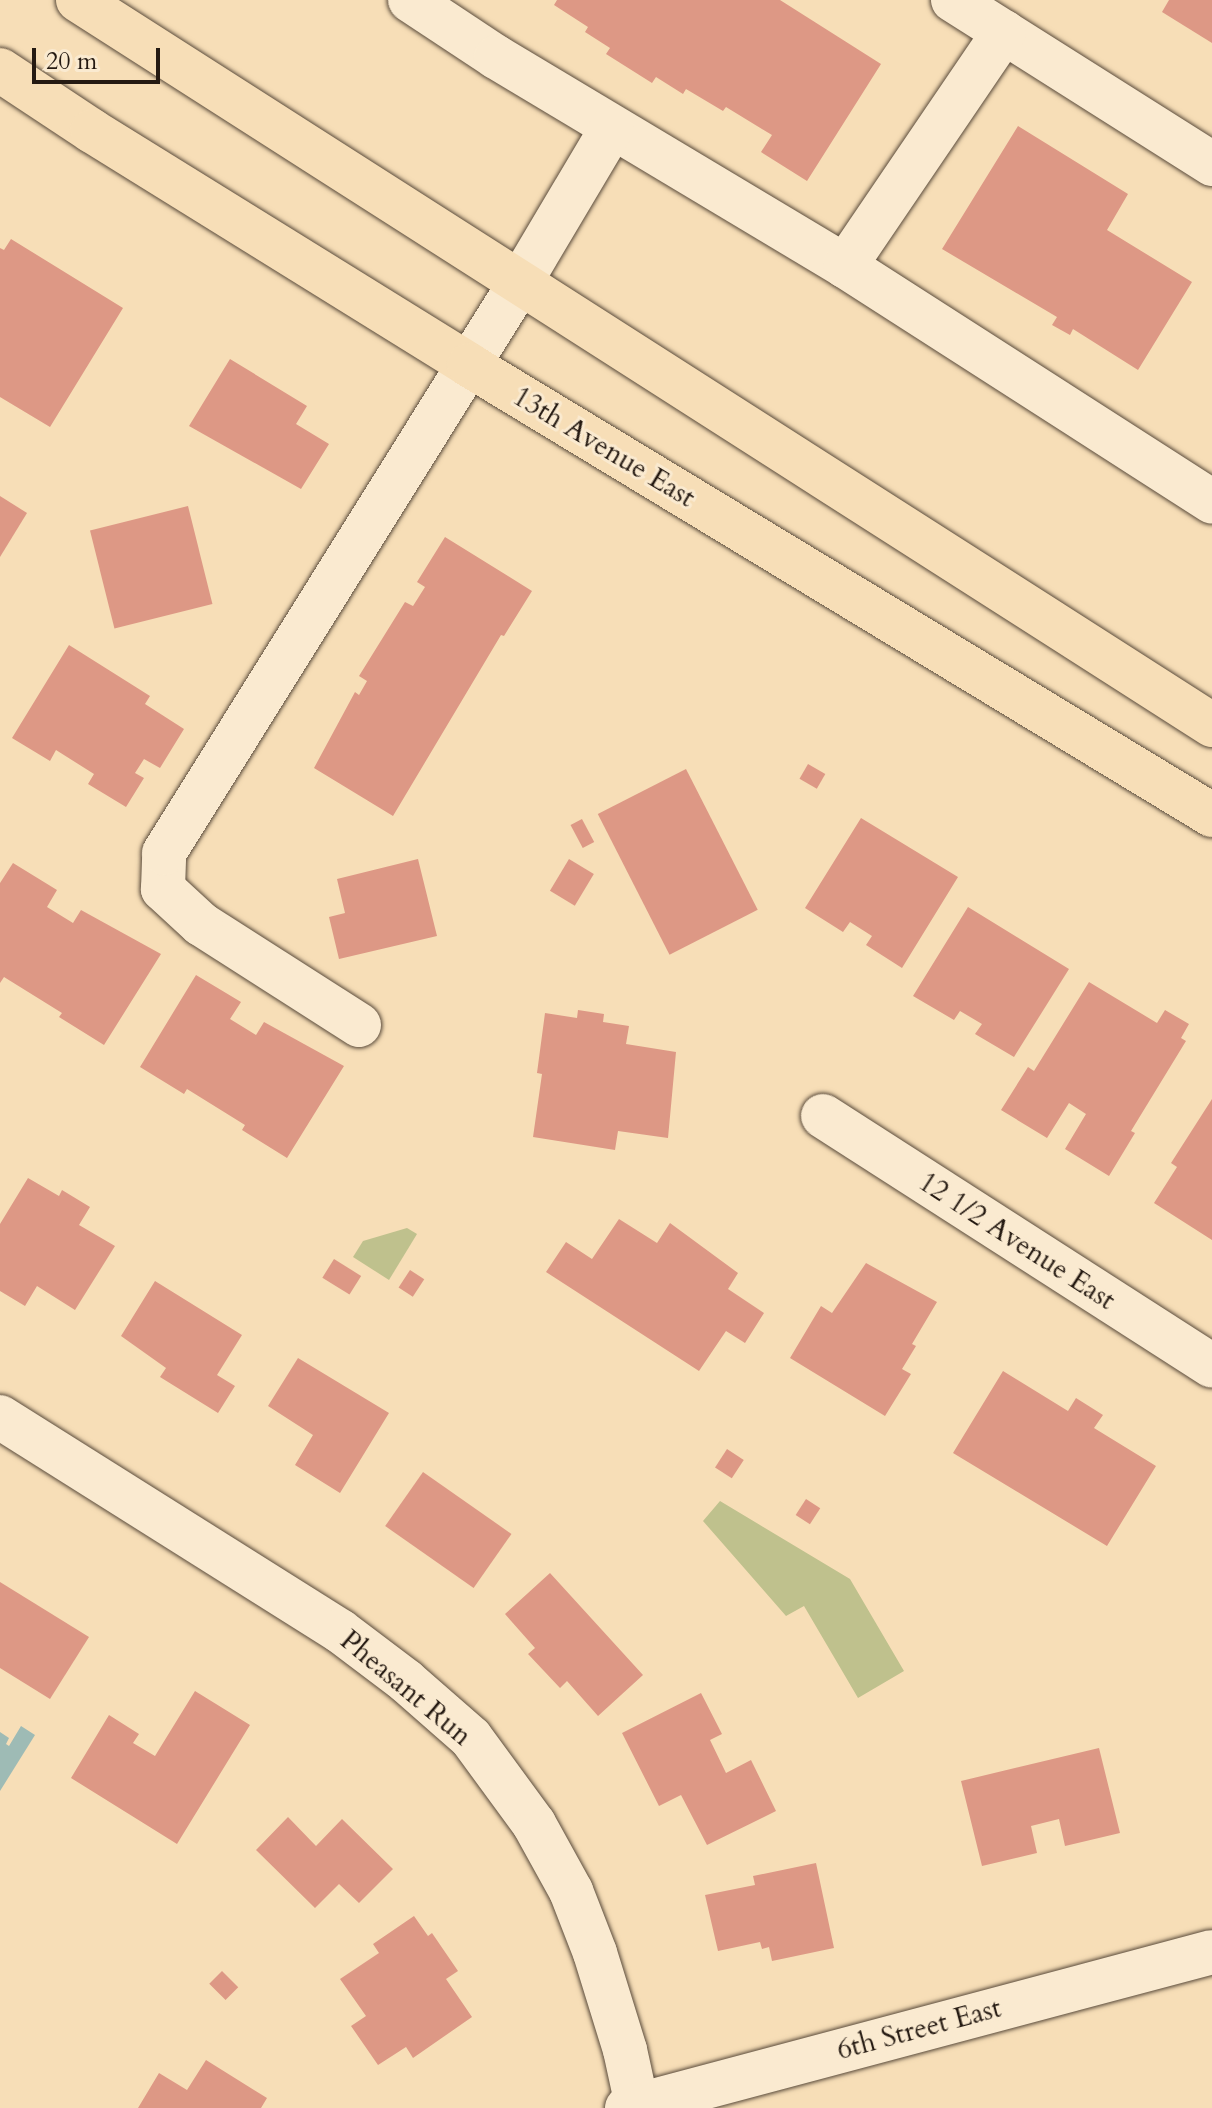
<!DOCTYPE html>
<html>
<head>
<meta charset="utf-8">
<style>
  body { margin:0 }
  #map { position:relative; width:1212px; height:2108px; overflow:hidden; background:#f7deb7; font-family:Cardo,serif }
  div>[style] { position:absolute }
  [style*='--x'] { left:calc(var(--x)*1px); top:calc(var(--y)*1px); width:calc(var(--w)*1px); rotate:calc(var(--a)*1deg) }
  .green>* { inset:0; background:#bfc18d }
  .water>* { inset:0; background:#9ebbb5 }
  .building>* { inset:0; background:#dd9885; transform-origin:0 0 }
  .roads { filter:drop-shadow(0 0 2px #5a4b3b) drop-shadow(0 0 2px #5a4b3b) }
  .minor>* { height:44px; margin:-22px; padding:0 22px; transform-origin:22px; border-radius:22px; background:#faead0 }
  .major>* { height:44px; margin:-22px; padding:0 22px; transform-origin:22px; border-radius:22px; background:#f7deb7 }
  span { translate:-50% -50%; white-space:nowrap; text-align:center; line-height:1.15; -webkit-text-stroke:6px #faead0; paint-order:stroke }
  .street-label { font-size:28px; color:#251a12 }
  .scale { position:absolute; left:32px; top:48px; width:128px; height:36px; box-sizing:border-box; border:4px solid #251a12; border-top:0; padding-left:10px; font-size:24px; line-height:28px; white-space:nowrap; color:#251a12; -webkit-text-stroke:6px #faead0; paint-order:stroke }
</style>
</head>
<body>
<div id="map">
  <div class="green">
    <i style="clip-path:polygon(407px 1228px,417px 1234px,389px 1280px,353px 1257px,363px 1241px)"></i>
    <i style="clip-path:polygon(720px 1501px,850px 1579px,904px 1671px,858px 1698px,804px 1606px,786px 1616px,703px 1521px)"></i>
  </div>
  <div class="water">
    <i style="clip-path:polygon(21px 1726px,35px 1735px,0 1791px,0 1732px,9px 1738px,6px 1744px,9px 1746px)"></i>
  </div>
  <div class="building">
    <i style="clip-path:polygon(557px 0,780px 0,881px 64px,807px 181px,761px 152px,772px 135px,726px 107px,723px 111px,686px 89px,683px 94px,656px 77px,652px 83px,606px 54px,610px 48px,585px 32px,588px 27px,554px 5px)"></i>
    <i style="clip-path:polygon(1169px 0,1212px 0,1212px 43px,1162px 12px)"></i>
    <i style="clip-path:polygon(1018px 126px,1128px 194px,1107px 230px,1192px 282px,1138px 370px,1073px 329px,1070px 335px,1052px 325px,1057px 317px,942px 249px)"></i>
    <i style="clip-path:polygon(11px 239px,123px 308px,50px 427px,0 397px,0 248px,4px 250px)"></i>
    <i style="clip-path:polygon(230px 359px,307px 406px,296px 424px,329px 444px,301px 489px,189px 426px)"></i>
    <i style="clip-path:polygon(0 496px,27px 513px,0 557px)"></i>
    <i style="left:188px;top:506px;width:101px;height:101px;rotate:76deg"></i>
    <i style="clip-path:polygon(445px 537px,532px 591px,504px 636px,501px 635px,393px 816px,314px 768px,355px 692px,359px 695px,367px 681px,359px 676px,405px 602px,413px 606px,425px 587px,417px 582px)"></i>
    <i style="clip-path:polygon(69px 645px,150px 696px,145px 704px,184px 729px,160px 768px,144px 759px,135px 773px,144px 778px,126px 807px,88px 784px,94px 774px,56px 750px,50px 761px,12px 738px)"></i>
    <i style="left:808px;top:764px;width:20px;height:17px;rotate:30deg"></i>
    <i style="left:686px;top:769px;width:158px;height:99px;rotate:63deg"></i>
    <i style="clip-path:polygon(861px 818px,958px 877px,902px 968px,866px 945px,872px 936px,850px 922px,843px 932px,805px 908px)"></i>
    <i style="left:582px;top:819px;width:26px;height:13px;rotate:62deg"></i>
    <i style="clip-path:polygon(418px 859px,437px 936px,339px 959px,329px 917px,345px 913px,337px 879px)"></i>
    <i style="left:569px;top:859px;width:29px;height:37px;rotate:31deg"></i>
    <i style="clip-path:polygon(13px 863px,57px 890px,47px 907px,73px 923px,81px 910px,161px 954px,104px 1045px,59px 1017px,62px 1013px,4px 977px,0 983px,0 883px)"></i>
    <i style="clip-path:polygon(968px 907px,1069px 969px,1014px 1057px,975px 1034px,982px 1024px,960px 1011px,954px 1020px,913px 996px)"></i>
    <i style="clip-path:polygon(196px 975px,241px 1002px,230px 1019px,256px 1035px,264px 1022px,344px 1066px,287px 1158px,242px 1130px,245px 1125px,187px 1089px,184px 1094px,140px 1067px)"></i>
    <i style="clip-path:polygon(1089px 982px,1157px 1023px,1165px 1010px,1189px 1024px,1181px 1038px,1186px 1041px,1131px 1131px,1135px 1133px,1109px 1176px,1065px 1149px,1086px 1114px,1069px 1103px,1047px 1138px,1001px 1110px,1028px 1067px,1034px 1071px)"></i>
    <i style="clip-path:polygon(578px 1010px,604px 1014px,603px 1022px,629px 1026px,626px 1044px,676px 1052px,668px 1138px,618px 1131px,615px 1150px,533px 1137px,542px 1074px,537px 1073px,545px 1013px,577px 1018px)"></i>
    <i style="clip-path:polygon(1212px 1099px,1212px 1240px,1154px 1203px,1177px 1167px,1171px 1163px)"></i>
    <i style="clip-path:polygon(28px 1178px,59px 1196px,62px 1190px,90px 1207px,79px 1225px,115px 1246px,75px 1310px,37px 1286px,25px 1306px,0 1291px,0 1224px)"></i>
    <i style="clip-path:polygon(619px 1219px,657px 1243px,670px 1223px,738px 1273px,728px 1289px,764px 1313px,745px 1343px,726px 1331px,699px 1371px,546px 1272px,566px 1242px,592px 1259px)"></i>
    <i style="left:334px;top:1259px;width:32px;height:22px;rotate:32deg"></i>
    <i style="clip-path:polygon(866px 1263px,937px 1302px,912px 1344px,916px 1346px,902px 1369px,911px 1374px,885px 1416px,790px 1358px,821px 1306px,832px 1313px)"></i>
    <i style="left:410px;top:1270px;width:17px;height:21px;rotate:33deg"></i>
    <i style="clip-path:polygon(155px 1281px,242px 1335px,217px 1375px,235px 1386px,218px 1413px,160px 1377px,166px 1368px,121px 1336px)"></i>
    <i style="clip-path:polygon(298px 1358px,389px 1413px,340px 1493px,295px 1465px,313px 1435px,268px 1406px)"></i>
    <i style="clip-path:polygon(1003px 1371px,1068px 1411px,1076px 1398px,1103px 1415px,1094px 1428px,1156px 1466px,1107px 1546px,953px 1453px)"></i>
    <i style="left:727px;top:1449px;width:20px;height:22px;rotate:33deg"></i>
    <i style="left:423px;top:1472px;width:108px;height:66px;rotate:35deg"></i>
    <i style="left:806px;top:1499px;width:17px;height:19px;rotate:33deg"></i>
    <i style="clip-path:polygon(550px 1573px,643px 1675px,598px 1716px,567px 1681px,560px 1688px,528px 1654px,535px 1648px,505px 1614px)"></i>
    <i style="clip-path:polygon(0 1582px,89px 1637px,50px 1699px,0 1668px)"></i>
    <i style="clip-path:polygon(195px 1691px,250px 1725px,177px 1844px,71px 1778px,109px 1715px,139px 1734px,133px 1743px,155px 1756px)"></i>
    <i style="clip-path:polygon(701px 1693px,722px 1734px,710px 1740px,726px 1773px,751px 1760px,776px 1811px,707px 1845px,681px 1795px,659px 1806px,622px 1733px)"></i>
    <i style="clip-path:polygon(1099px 1748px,1120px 1833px,1065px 1846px,1059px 1819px,1031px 1826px,1037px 1853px,982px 1866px,961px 1781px)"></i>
    <i style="clip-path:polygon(288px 1817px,316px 1846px,342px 1819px,393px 1869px,359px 1903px,339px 1884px,315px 1908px,256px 1850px)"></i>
    <i style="clip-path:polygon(816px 1863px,834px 1948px,772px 1961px,769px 1947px,762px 1949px,760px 1942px,718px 1951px,705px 1895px,755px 1885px,753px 1876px)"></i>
    <i style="clip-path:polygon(414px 1916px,428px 1936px,432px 1933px,458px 1971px,446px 1979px,472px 2017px,413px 2058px,406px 2047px,378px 2065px,351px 2026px,366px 2016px,340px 1979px,379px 1953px,373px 1944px)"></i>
    <i style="left:222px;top:1971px;width:23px;height:18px;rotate:45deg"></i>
    <i style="clip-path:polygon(206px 2060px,267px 2098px,261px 2108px,138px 2108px,159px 2073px,187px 2090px)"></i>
  </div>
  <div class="roads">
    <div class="minor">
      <i style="--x:410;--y:0;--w:103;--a:33.5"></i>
      <i style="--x:496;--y:57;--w:407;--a:30.9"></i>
      <i style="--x:953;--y:0;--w:307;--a:32.3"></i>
      <i style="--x:1004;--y:32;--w:283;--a:124.2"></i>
      <i style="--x:845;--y:266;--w:436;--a:32.7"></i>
      <i style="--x:359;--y:1025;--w:188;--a:-147.4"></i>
      <i style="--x:201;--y:924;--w:52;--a:-137.4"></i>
      <i style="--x:163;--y:889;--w:36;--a:-88"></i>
      <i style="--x:164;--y:853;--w:674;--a:-58.03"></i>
      <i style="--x:521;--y:281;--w:178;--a:-59.3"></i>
      <i style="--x:823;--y:1116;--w:462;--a:32.7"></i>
      <i style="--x:0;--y:1417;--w:402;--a:32.2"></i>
      <i style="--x:340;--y:1631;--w:83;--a:37.1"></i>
      <i style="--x:406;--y:1681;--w:86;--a:41.2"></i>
      <i style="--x:471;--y:1738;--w:107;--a:53.8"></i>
      <i style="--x:534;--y:1824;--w:77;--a:61.1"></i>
      <i style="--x:571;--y:1891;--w:66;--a:68.8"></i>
      <i style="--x:595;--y:1953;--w:102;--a:72.8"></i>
      <i style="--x:625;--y:2050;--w:56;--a:77.7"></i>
      <i style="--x:627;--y:2108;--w:605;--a:-14.93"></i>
    </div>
    <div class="major">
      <i style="--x:78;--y:0;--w:1346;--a:32.59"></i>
      <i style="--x:0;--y:70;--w:110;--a:33.5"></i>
      <i style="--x:92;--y:131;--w:444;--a:31.8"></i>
      <i style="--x:469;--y:365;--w:869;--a:31.2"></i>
    </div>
  </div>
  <div class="street-label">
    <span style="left:604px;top:447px;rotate:31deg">13th Avenue East</span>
    <span style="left:1017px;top:1241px;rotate:33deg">12 1/2 Avenue East</span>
    <span style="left:406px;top:1688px;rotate:40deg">Pheasant Run</span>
    <span style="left:919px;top:2029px;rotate:-15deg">6th Street East</span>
  </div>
  <div class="scale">20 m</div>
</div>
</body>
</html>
